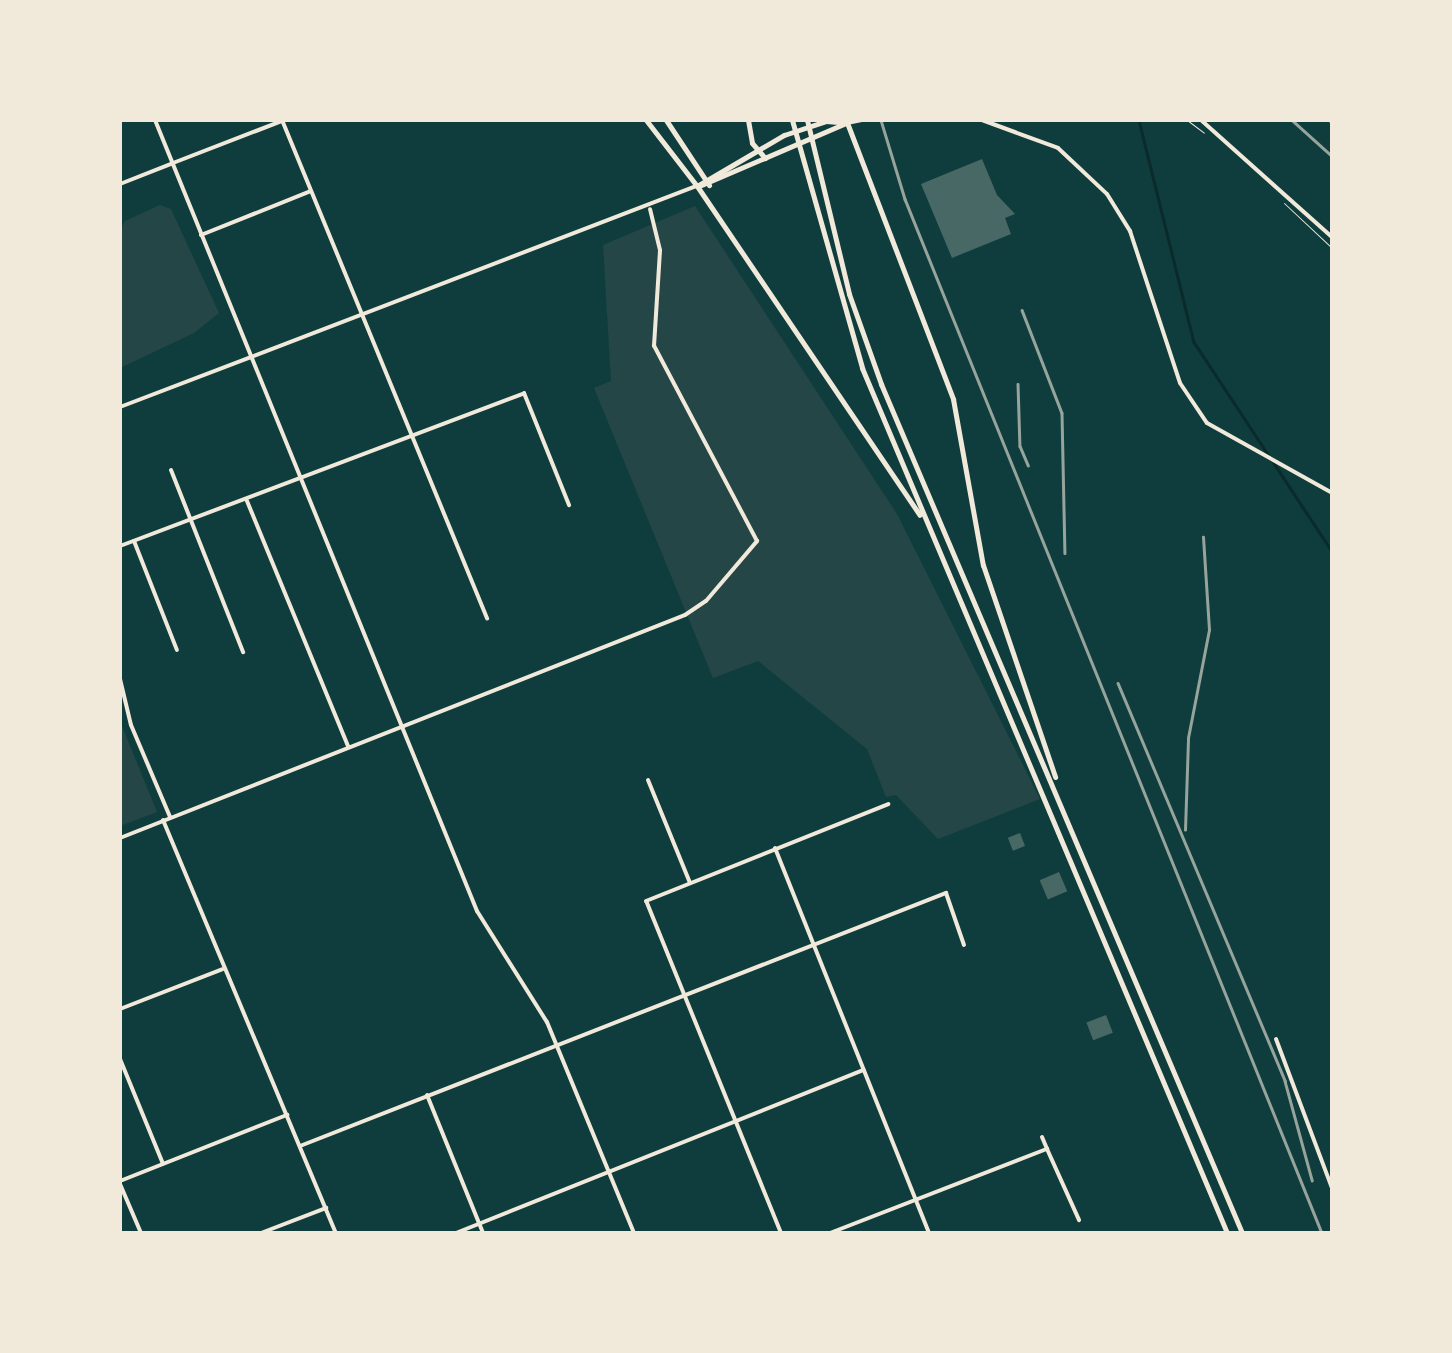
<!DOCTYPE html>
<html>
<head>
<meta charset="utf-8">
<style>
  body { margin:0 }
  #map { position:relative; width:1452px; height:1353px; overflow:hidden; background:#0f3d3e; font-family:"Fira Sans",sans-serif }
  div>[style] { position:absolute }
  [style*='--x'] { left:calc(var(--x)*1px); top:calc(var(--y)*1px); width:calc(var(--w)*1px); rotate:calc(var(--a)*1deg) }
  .green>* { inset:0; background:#244646 }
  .stream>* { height:2.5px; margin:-1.25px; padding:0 1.25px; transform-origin:1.25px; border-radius:1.25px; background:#0a2a2b }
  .building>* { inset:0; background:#486865; transform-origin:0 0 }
  .path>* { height:1px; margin:-0.5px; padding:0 0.5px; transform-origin:0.5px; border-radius:0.5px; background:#f1e9da }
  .minor>* { height:4px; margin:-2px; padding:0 2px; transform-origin:2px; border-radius:2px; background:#f1e9da }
  .tertiary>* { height:4px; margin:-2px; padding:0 2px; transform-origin:2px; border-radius:2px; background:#f1e9da }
  .secondary>* { height:5px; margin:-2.5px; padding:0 2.5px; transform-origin:2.5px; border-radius:2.5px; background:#f1e9da }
  .primary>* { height:5px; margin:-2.5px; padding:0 2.5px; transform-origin:2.5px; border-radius:2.5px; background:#f1e9da }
  .rail>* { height:2.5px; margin:-1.25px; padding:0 1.25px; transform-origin:1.25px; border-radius:1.25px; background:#97a49c }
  span { translate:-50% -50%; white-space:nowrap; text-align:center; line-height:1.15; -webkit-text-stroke:10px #f1e9da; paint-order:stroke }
  .frame { position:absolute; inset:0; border:122px solid #f1e9da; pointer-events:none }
</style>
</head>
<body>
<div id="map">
  <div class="green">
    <i style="clip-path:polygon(160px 205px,171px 209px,219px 313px,194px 333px,120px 368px,120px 230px,125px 221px)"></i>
    <i style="clip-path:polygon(695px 206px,897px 514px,1040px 799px,938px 839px,896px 795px,886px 797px,867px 749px,758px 661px,713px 678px,594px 388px,611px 381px,603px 245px)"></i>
    <i style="clip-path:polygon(120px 721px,157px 812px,120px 826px)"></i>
  </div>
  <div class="stream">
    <i style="--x:1139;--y:120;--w:229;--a:76.1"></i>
    <i style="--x:1194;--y:342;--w:250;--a:56.6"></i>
  </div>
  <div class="building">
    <i style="clip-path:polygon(982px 159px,997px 195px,1015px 214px,1005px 218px,1011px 234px,952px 258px,921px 184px)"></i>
    <i style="left:1020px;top:833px;width:14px;height:13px;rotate:69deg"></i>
    <i style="left:1059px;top:872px;width:21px;height:21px;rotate:67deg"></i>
    <i style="left:1106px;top:1015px;width:19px;height:21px;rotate:69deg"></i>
  </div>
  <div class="path">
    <i style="--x:1187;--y:120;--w:21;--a:37"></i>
    <i style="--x:1284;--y:203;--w:66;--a:43.2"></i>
  </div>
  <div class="minor">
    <i style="--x:282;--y:120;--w:539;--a:67.63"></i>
    <i style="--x:1201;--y:120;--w:176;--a:41.8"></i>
    <i style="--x:1330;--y:120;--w:3;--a:45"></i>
    <i style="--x:173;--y:163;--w:117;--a:-21.1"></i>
    <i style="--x:201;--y:235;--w:118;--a:-21.8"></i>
    <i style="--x:120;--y:407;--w:140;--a:-20.9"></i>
    <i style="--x:171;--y:470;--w:196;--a:68.4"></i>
    <i style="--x:247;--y:501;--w:265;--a:67.6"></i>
    <i style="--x:134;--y:541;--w:117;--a:68.5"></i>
    <i style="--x:120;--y:546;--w:432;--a:-20.7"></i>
    <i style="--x:524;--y:393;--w:121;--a:68.1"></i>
    <i style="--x:120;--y:679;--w:47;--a:76.6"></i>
    <i style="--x:131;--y:725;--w:100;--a:67"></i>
    <i style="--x:648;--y:780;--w:111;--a:67.8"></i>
    <i style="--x:163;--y:820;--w:448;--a:67.3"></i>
    <i style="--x:120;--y:838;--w:607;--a:-21.54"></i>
    <i style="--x:685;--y:615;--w:25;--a:-34"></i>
    <i style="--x:706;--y:601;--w:79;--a:-49.6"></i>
    <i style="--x:757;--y:541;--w:221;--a:-117.8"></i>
    <i style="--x:654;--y:346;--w:96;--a:-86.4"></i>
    <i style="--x:660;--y:250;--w:42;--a:-103.7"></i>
    <i style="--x:775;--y:848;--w:415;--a:68.2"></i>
    <i style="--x:120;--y:1009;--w:110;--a:-21.2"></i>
    <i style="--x:1276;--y:1039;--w:159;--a:69.4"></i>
    <i style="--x:120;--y:1059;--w:113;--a:67.7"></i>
    <i style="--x:427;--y:1095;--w:149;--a:67.9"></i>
    <i style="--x:1042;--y:1137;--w:13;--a:67"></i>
    <i style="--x:300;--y:1146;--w:694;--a:-21.39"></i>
    <i style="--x:946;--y:893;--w:55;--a:70.9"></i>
    <i style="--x:120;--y:1181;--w:180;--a:-21.6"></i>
    <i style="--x:120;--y:1184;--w:53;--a:66.8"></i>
    <i style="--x:261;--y:1233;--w:70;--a:-21"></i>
    <i style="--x:456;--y:1233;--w:439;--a:-21.8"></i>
    <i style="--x:781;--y:1233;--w:358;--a:-112.1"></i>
    <i style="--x:646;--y:901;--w:261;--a:-21.8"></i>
    <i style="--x:830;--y:1233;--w:233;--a:-21.2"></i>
    <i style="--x:1047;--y:1149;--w:78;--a:65.7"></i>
  </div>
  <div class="tertiary">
    <i style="--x:155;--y:120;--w:854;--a:67.85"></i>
    <i style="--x:477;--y:911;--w:131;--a:57.8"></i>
    <i style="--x:547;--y:1022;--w:228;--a:67.6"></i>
    <i style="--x:982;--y:120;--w:81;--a:20.2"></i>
    <i style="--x:1058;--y:148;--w:67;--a:43.2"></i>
    <i style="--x:1107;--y:194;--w:44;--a:58.1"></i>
    <i style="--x:1130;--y:231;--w:160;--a:71.8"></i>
    <i style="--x:1180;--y:383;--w:48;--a:56"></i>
    <i style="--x:1207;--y:423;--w:143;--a:29.2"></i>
    <i style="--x:847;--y:123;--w:15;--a:-11"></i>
    <i style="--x:120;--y:184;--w:57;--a:-21.6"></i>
    <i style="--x:251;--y:357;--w:478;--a:-21"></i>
  </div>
  <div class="secondary">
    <i style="--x:646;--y:120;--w:83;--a:52.3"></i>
    <i style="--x:666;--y:120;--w:78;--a:56.5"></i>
    <i style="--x:697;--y:186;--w:101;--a:-30.4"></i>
    <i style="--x:784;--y:135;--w:44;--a:-18.4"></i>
    <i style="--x:826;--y:121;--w:21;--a:5"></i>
    <i style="--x:699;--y:186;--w:158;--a:-23.2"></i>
  </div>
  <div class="primary">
    <i style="--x:748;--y:120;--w:23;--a:80"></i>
    <i style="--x:752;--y:143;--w:20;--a:49"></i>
    <i style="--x:792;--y:120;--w:258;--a:74.2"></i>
    <i style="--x:862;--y:368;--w:939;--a:67.12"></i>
    <i style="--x:807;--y:120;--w:179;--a:76.4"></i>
    <i style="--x:849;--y:294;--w:96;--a:70.4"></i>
    <i style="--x:881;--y:384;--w:923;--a:66.96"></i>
    <i style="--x:846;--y:120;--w:299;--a:69"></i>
    <i style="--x:953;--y:399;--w:169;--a:79.8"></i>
    <i style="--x:983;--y:565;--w:224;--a:71.2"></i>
    <i style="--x:697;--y:186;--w:397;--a:55.9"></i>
  </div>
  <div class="rail">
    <i style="--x:881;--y:120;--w:83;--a:73.1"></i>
    <i style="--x:905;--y:199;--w:1115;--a:68.04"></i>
    <i style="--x:1292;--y:120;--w:54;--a:42"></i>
    <i style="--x:1022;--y:310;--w:110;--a:68.8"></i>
    <i style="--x:1062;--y:413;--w:140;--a:88.8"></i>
    <i style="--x:1018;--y:384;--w:62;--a:88.2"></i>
    <i style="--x:1020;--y:446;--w:21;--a:67"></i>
    <i style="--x:1118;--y:683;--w:432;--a:67.2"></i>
    <i style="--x:1285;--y:1081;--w:103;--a:74.7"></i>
    <i style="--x:1185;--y:830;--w:92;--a:-88.1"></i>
    <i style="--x:1188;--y:738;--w:110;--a:-79"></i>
    <i style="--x:1209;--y:630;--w:93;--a:-93.7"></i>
  </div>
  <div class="frame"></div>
</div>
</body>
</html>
